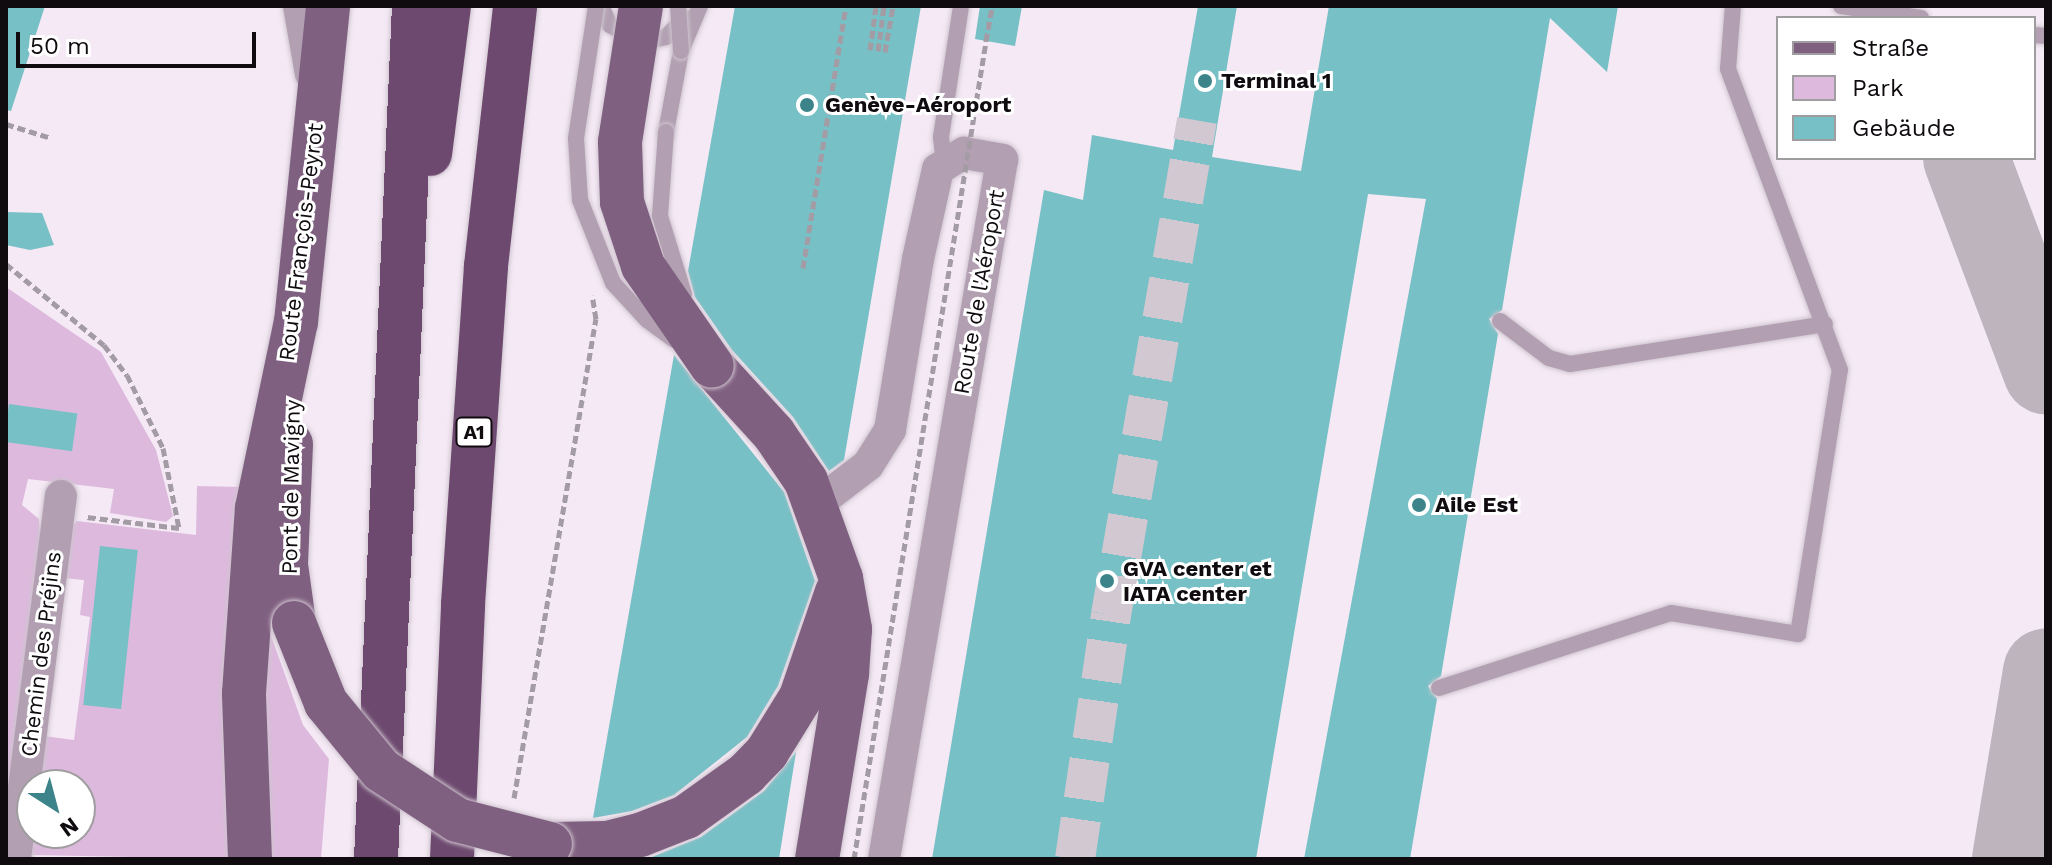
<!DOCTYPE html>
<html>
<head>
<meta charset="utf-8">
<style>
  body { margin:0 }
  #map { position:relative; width:2052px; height:865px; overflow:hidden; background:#f4e9f4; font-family:"Work Sans",sans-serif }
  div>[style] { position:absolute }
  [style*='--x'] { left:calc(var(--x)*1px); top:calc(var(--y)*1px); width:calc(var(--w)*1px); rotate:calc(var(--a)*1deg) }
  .green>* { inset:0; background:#ddb9de }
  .taxiway>* { height:86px; margin:-43px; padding:0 43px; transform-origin:43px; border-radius:43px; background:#beb4be }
  .building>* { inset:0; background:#77c0c6; transform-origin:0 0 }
  .tertiary-tunnel>* { height:40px; margin-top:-20px; transform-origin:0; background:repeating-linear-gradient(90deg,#d2c8d2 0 40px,transparent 0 60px) }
  .path>* { height:5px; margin-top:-2.5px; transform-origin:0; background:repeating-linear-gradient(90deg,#a49ca4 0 8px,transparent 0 12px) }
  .roads { filter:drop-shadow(0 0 2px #cfc5cf) drop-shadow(0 0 2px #cfc5cf) }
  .service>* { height:16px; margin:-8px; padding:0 8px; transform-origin:8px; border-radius:8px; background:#b2a0b2 }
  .minor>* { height:32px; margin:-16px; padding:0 16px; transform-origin:16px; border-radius:16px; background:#b2a0b2 }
  .primary>* { height:44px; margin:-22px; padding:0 22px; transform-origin:22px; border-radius:22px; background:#806081 }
  .motorway>* { height:44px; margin:-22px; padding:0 22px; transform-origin:22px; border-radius:22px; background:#6d496f }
  .path-bridge>* { height:5px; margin-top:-2.5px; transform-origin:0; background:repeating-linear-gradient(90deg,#a49ca4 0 8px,transparent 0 12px) }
  .bridges { filter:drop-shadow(0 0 2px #cfc5cf) drop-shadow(0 0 2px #cfc5cf) }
  .service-bridge>* { height:16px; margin:-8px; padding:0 8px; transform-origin:8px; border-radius:8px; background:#b2a0b2 }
  .primary-bridge>* { height:44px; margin:-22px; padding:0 22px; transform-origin:22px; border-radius:22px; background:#806081 }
  .dots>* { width:22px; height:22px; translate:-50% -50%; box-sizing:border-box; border:4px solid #fff; border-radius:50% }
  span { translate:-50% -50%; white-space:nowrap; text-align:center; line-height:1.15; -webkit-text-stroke:6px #fff; paint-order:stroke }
  .shield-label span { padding:2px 6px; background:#fff; border:2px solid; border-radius:6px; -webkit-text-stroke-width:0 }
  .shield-label { font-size:20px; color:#0f0b0f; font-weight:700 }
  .poi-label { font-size:22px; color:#0f0b0f; font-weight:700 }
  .left { translate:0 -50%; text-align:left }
  .street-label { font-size:22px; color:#0f0b0f }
  .frame { position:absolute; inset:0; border:8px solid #0f0b0f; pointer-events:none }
  .legend { position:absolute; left:1776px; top:16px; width:260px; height:144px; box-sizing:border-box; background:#fff; border:2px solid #9f9d9f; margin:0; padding:10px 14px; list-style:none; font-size:24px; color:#0f0b0f }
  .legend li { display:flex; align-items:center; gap:16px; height:40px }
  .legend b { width:40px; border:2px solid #9f9d9f }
  .north { position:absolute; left:16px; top:769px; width:80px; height:80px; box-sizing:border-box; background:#fff; border:2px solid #9f9d9f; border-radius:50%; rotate:144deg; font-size:22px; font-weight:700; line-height:32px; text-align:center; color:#0f0b0f }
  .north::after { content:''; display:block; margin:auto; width:28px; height:36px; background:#3c848a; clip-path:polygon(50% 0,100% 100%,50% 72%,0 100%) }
  .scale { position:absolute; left:16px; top:32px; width:240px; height:36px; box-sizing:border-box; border:4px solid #0f0b0f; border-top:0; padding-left:10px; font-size:24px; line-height:28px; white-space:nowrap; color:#0f0b0f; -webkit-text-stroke:6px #fff; paint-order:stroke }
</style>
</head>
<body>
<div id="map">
  <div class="green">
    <i style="clip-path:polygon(6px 287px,101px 352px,156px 450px,173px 516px,166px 522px,110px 513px,114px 489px,28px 479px,22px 505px,39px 519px,40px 536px,6px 820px)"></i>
    <i style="clip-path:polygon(197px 486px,242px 487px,233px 859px,31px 855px,33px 833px,80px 833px,80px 785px,38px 785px,44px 736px,74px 740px,90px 617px,80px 615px,84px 580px,63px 578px,71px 527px,77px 521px,196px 535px)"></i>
    <i style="clip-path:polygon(269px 630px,303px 725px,329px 759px,321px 859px,269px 859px,262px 714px)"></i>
  </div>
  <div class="taxiway">
    <i style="--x:1966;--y:158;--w:228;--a:69.4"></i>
    <i style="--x:2015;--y:859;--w:190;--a:-80.6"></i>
  </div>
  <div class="building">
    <i style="clip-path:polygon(6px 6px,45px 6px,11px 111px,6px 110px)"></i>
    <i style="clip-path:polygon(735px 6px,921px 6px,844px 460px,829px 471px,793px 417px,732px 350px,695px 297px,688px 271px)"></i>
    <i style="clip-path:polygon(980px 6px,1022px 6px,1015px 46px,975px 39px)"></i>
    <i style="clip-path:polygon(1198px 6px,1237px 6px,1212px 157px,1301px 171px,1329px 6px,1618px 6px,1607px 72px,1550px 18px,1502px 310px,1489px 319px,1498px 334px,1441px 676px,1428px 686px,1437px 699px,1410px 859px,1304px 859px,1426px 199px,1368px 194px,1256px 859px,932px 859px,1044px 190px,1083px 200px,1092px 135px,1173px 150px)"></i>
    <i style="clip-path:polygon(6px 212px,42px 213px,54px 245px,30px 250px,6px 245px)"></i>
    <i style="clip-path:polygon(674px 355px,784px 492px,815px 581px,778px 686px,747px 737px,674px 795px,632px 811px,593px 818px)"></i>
    <i style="left:9px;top:404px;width:69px;height:38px;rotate:8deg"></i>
    <i style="left:100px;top:546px;width:38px;height:160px;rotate:6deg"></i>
    <i style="clip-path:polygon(796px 752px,779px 859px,647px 859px,701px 837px,764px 791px)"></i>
  </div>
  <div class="tertiary-tunnel">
    <i style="--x:1075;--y:859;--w:247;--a:-81.6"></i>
    <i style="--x:1111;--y:615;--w:502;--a:-80.14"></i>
  </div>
  <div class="path">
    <i style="--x:986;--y:41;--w:36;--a:-80"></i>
    <i style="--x:870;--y:50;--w:44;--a:-82.2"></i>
    <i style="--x:878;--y:51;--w:45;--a:-82.4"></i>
    <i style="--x:885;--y:52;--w:47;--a:-80.1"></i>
    <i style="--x:6;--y:124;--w:47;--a:17.3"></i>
    <i style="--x:6;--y:264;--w:127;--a:39.6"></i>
    <i style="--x:104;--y:345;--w:38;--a:53"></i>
    <i style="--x:127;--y:375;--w:81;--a:63.7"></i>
    <i style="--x:163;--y:448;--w:82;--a:78.7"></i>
    <i style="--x:179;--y:528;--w:93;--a:-173.2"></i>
    <i style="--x:803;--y:268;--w:266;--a:-80.7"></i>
    <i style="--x:514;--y:798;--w:486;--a:-80.3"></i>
    <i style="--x:596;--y:319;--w:24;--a:-99"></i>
  </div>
  <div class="roads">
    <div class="service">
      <i style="--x:601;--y:6;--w:21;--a:65"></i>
      <i style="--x:610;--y:25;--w:35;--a:29"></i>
      <i style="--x:641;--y:42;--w:25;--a:-11"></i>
      <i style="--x:666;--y:37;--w:27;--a:-45"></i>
      <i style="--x:1841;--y:6;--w:81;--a:8.5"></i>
      <i style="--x:2034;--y:35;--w:12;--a:5"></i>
      <i style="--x:666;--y:132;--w:82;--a:-79.5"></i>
      <i style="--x:681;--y:51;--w:49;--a:-67.1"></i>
      <i style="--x:944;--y:162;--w:25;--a:-97"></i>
      <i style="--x:941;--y:137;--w:133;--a:-81.3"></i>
      <i style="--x:1500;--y:321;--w:61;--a:37.1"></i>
      <i style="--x:1549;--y:358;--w:22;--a:16"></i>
      <i style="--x:1570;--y:364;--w:258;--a:-8.9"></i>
      <i style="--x:1439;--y:688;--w:244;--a:-17.9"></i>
      <i style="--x:1671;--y:613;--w:129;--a:9.4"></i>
      <i style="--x:1798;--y:634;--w:267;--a:-81"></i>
      <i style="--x:1840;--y:370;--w:321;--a:-110.4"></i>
      <i style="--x:1728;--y:69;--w:63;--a:-85.5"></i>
    </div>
    <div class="minor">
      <i style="--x:299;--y:6;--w:69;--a:80"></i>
      <i style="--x:817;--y:504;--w:64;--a:-37.4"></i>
      <i style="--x:868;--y:465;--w:41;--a:-57.8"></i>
      <i style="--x:890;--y:430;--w:173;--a:-80.7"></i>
      <i style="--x:918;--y:259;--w:92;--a:-77.5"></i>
      <i style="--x:938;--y:169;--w:31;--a:-32"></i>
      <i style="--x:964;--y:153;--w:39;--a:10"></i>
      <i style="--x:1002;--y:160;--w:709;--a:99.58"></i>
      <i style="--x:15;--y:859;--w:366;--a:-82.8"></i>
    </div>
    <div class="primary">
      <i style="--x:712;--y:366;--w:92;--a:47.6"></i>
      <i style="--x:774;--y:434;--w:57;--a:55.8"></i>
      <i style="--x:806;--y:481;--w:103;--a:70.2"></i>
      <i style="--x:841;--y:578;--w:52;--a:80"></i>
      <i style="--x:850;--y:629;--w:45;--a:93.8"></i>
      <i style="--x:847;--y:674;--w:187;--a:99.2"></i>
      <i style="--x:291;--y:444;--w:121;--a:92.4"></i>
      <i style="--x:286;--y:565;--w:59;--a:82.1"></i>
      <i style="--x:550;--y:844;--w:57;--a:-1"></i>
      <i style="--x:607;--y:843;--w:34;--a:-14"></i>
      <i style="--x:640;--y:835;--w:49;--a:-21.4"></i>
      <i style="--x:686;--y:817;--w:74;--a:-35.6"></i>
      <i style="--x:746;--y:774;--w:30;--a:-46"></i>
      <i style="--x:767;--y:752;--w:65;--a:-58.3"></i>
      <i style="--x:801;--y:697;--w:111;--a:-71.1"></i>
      <i style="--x:250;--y:859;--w:166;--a:-92.1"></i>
      <i style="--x:244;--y:693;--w:185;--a:-86"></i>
      <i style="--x:257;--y:508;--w:190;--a:-78.2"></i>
      <i style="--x:296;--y:322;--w:318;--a:-84.2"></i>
    </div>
    <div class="motorway">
      <i style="--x:430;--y:154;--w:149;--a:-82.7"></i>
      <i style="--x:376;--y:859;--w:854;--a:-87.45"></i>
      <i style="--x:452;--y:859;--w:255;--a:-87.5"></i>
      <i style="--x:463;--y:604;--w:339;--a:-86.1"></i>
      <i style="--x:486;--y:266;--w:262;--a:-83.6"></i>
    </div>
  </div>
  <div class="path-bridge">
    <i style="--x:854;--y:859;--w:829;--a:-80.83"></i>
  </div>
  <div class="bridges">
    <div class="service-bridge">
      <i style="--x:596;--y:6;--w:134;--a:98.6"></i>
      <i style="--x:576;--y:138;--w:62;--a:86.3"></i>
      <i style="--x:580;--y:200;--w:89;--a:68.3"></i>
      <i style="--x:613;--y:283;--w:50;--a:47.4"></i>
      <i style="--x:647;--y:320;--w:34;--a:36"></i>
      <i style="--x:678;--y:6;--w:45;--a:86.2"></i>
      <i style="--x:666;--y:132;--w:84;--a:94.1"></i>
      <i style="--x:660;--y:216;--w:82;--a:72.9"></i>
    </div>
    <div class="primary-bridge">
      <i style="--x:641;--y:6;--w:138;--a:98.8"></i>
      <i style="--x:620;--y:142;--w:60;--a:88.1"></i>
      <i style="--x:622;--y:202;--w:67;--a:71.8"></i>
      <i style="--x:643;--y:266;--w:121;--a:55.4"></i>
      <i style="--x:294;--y:623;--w:86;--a:68.2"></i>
      <i style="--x:326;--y:703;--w:87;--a:50.6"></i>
      <i style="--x:381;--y:770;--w:91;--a:33.3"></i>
      <i style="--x:457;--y:820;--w:96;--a:14.5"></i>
    </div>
  </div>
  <div class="dots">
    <i style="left:1205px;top:81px;background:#3c848a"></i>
    <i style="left:807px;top:105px;background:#3c848a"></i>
    <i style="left:1419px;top:505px;background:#3c848a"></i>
    <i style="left:1107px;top:581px;background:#3c848a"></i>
  </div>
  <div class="shield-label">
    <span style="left:474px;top:432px">A1</span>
  </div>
  <div class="poi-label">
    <span class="left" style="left:1221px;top:81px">Terminal 1</span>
    <span class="left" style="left:825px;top:105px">Genève-Aéroport</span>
    <span class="left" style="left:1435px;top:505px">Aile Est</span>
    <span class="left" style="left:1123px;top:581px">GVA center et<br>IATA center</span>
  </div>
  <div class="street-label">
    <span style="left:301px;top:242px;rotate:-83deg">Route François-Peyrot</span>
    <span style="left:979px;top:292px;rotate:-80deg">Route de l'Aéroport</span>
    <span style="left:291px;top:487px;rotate:-89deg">Pont de Mavigny</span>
    <span style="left:41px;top:654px;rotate:-83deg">Chemin des Préjins</span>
  </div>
  <div class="frame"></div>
  <ul class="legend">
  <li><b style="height:10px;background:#806081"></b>Straße</li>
  <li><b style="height:22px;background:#ddb9de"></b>Park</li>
  <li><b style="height:22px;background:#77c0c6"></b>Gebäude</li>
  </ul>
  <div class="north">N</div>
  <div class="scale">50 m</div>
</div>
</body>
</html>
